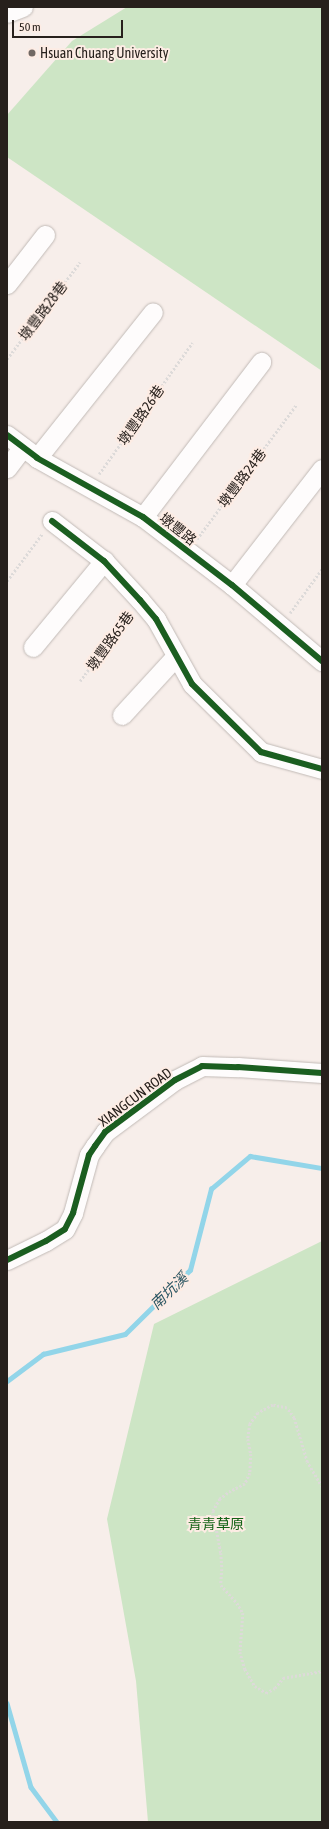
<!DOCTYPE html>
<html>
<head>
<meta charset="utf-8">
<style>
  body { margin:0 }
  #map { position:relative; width:329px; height:1829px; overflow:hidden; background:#f7eeea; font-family:"Asap Condensed","Noto Sans TC",sans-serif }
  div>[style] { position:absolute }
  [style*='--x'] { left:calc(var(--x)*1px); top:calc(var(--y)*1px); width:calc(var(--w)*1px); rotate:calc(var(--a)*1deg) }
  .green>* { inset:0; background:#cde5c5 }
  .stream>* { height:4.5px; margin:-2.25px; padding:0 2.25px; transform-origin:2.25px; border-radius:2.25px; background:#92d5e9 }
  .path>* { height:2.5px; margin-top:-1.25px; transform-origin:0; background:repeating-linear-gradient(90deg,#dddad9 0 2px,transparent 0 4px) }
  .roads { filter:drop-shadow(0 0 1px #c1bab6) drop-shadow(0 0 1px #c1bab6) }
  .minor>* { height:19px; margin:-9.5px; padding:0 9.5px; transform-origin:9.5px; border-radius:9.5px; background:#fefcfc }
  .cycleway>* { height:6px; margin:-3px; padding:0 3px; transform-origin:3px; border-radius:3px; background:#1b5e20 }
  .dots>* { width:11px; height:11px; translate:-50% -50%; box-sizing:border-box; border:2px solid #fdece4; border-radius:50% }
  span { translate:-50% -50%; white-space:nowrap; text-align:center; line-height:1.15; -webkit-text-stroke:4px #fdece4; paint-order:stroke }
  .poi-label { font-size:14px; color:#27201c }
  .left { translate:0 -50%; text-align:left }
  .street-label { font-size:14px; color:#27201c }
  .park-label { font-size:14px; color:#136215 }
  .water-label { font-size:15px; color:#295562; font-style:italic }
  .frame { position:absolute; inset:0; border:8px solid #27201c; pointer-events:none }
  .scale { position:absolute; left:12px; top:20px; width:111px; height:18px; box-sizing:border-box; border:2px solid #27201c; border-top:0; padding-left:5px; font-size:12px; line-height:14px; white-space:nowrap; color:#27201c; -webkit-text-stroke:3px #fdece4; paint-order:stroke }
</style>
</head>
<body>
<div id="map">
  <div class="green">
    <i style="clip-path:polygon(127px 7px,322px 7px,322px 371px,7px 157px,7px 115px,72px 41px)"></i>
    <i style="clip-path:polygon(322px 1241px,322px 1822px,148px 1822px,136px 1681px,107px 1519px,154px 1324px)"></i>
  </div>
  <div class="stream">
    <i style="--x:7;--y:1381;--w:45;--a:-36.9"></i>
    <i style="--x:43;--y:1354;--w:84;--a:-13.7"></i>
    <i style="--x:125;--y:1334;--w:91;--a:-44.6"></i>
    <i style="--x:190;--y:1270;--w:84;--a:-75.5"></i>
    <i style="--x:211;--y:1189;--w:51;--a:-40.2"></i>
    <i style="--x:250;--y:1156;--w:73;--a:9.5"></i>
    <i style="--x:7;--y:1703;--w:87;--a:74.1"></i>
    <i style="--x:31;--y:1787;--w:44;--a:53.4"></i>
  </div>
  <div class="path">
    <i style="--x:7;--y:359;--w:121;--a:-53"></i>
    <i style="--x:99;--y:474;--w:161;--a:-54.6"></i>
    <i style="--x:197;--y:539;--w:167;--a:-53.5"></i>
    <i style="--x:7;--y:581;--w:59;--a:-53.3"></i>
    <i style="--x:290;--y:613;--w:54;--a:-54"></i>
    <i style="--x:80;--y:681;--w:84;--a:-53.7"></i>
    <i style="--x:322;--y:1487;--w:29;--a:-121"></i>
    <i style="--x:307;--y:1462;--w:46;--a:-106.5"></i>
    <i style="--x:294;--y:1418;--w:12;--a:-125"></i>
    <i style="--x:287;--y:1408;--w:14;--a:-168"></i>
    <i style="--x:273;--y:1405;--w:17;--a:152"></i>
    <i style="--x:258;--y:1413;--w:14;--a:126"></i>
    <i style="--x:250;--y:1424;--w:15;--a:98"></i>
    <i style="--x:248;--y:1439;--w:15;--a:79"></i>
    <i style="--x:251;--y:1454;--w:19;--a:93"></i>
    <i style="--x:250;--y:1473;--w:12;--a:114"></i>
    <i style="--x:245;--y:1484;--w:16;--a:153"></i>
    <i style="--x:231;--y:1491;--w:14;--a:144"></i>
    <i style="--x:220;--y:1499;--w:14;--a:120"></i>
    <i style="--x:213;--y:1511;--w:43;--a:79.2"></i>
    <i style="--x:221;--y:1553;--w:16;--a:86"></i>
    <i style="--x:222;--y:1569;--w:16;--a:94"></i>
    <i style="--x:221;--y:1585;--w:24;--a:48"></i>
    <i style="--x:237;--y:1603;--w:12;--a:59"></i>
    <i style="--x:243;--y:1613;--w:39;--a:94"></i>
    <i style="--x:240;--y:1652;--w:18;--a:74"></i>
    <i style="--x:245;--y:1669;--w:20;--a:60"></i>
    <i style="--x:255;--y:1686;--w:13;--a:32"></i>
    <i style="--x:266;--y:1693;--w:10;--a:-29"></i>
    <i style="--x:275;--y:1688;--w:13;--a:-51"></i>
    <i style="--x:283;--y:1678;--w:40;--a:-10"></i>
  </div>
  <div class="roads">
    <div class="minor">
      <i style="--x:7;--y:13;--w:17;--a:-21"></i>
      <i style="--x:7;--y:284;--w:62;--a:-52.2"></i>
      <i style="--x:7;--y:435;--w:38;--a:37"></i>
      <i style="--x:37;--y:458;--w:121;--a:29.1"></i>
      <i style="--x:143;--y:517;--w:112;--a:37.4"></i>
      <i style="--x:232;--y:585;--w:118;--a:40.2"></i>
      <i style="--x:37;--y:458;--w:186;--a:-51.5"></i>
      <i style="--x:7;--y:468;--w:26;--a:-53"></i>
      <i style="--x:143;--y:517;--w:195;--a:-52.7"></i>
      <i style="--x:52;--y:521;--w:66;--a:37.6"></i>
      <i style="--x:104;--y:561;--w:53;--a:47.3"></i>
      <i style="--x:140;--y:600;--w:25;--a:50"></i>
      <i style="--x:156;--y:619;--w:74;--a:61"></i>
      <i style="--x:192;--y:684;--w:97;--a:44.6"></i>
      <i style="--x:261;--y:752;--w:63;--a:15.6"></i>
      <i style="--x:232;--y:585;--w:147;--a:-52.2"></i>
      <i style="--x:33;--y:647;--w:112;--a:-50.5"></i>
      <i style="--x:122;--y:715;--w:80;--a:-47.5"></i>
      <i style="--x:7;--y:1260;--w:43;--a:-26"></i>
      <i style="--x:46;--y:1241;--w:22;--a:-32"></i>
      <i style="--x:65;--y:1229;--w:18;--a:-63"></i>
      <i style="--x:73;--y:1213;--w:60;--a:-74.6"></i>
      <i style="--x:89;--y:1155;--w:11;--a:-56"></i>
      <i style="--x:95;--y:1146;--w:17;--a:-54"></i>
      <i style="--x:105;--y:1132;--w:87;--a:-36.6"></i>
      <i style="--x:175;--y:1080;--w:30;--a:-27"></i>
      <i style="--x:202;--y:1066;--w:36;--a:2"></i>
      <i style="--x:238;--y:1067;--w:84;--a:4.1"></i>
    </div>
  </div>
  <div class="cycleway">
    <i style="--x:7;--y:435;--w:38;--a:37"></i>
    <i style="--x:37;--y:458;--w:121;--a:29.1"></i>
    <i style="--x:143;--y:517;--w:112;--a:37.4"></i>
    <i style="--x:232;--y:585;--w:118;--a:40.2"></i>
    <i style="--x:52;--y:521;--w:66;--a:37.6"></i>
    <i style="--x:104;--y:561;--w:53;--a:47.3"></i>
    <i style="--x:140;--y:600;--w:25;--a:50"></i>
    <i style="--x:156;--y:619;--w:74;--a:61"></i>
    <i style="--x:192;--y:684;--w:97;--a:44.6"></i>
    <i style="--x:261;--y:752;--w:63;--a:15.6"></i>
    <i style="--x:7;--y:1260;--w:43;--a:-26"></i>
    <i style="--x:46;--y:1241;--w:22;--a:-32"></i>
    <i style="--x:65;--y:1229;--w:18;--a:-63"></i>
    <i style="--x:73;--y:1213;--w:60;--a:-74.6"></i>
    <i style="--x:89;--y:1155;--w:11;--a:-56"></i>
    <i style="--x:95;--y:1146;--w:17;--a:-54"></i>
    <i style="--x:105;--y:1132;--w:87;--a:-36.6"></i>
    <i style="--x:175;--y:1080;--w:30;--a:-27"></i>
    <i style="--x:202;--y:1066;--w:36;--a:2"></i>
    <i style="--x:238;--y:1067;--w:84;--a:4.1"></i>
  </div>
  <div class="dots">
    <i style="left:32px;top:53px;background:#706864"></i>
  </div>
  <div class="poi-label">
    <span class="left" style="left:40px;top:53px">Hsuan Chuang University</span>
  </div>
  <div class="street-label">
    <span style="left:43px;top:311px;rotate:-53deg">墩豐路28巷</span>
    <span style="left:141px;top:415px;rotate:-55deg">墩豐路26巷</span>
    <span style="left:242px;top:478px;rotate:-53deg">墩豐路24巷</span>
    <span style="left:178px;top:529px;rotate:38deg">墩豐路</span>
    <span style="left:110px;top:641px;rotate:-54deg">墩豐路65巷</span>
    <span style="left:135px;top:1097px;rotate:-37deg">XIANGCUN ROAD</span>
  </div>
  <div class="park-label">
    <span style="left:216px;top:1524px">青青草原</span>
  </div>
  <div class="water-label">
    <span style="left:169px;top:1291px;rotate:-44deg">南坑溪</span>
  </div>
  <div class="frame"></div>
  <div class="scale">50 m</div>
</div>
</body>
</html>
